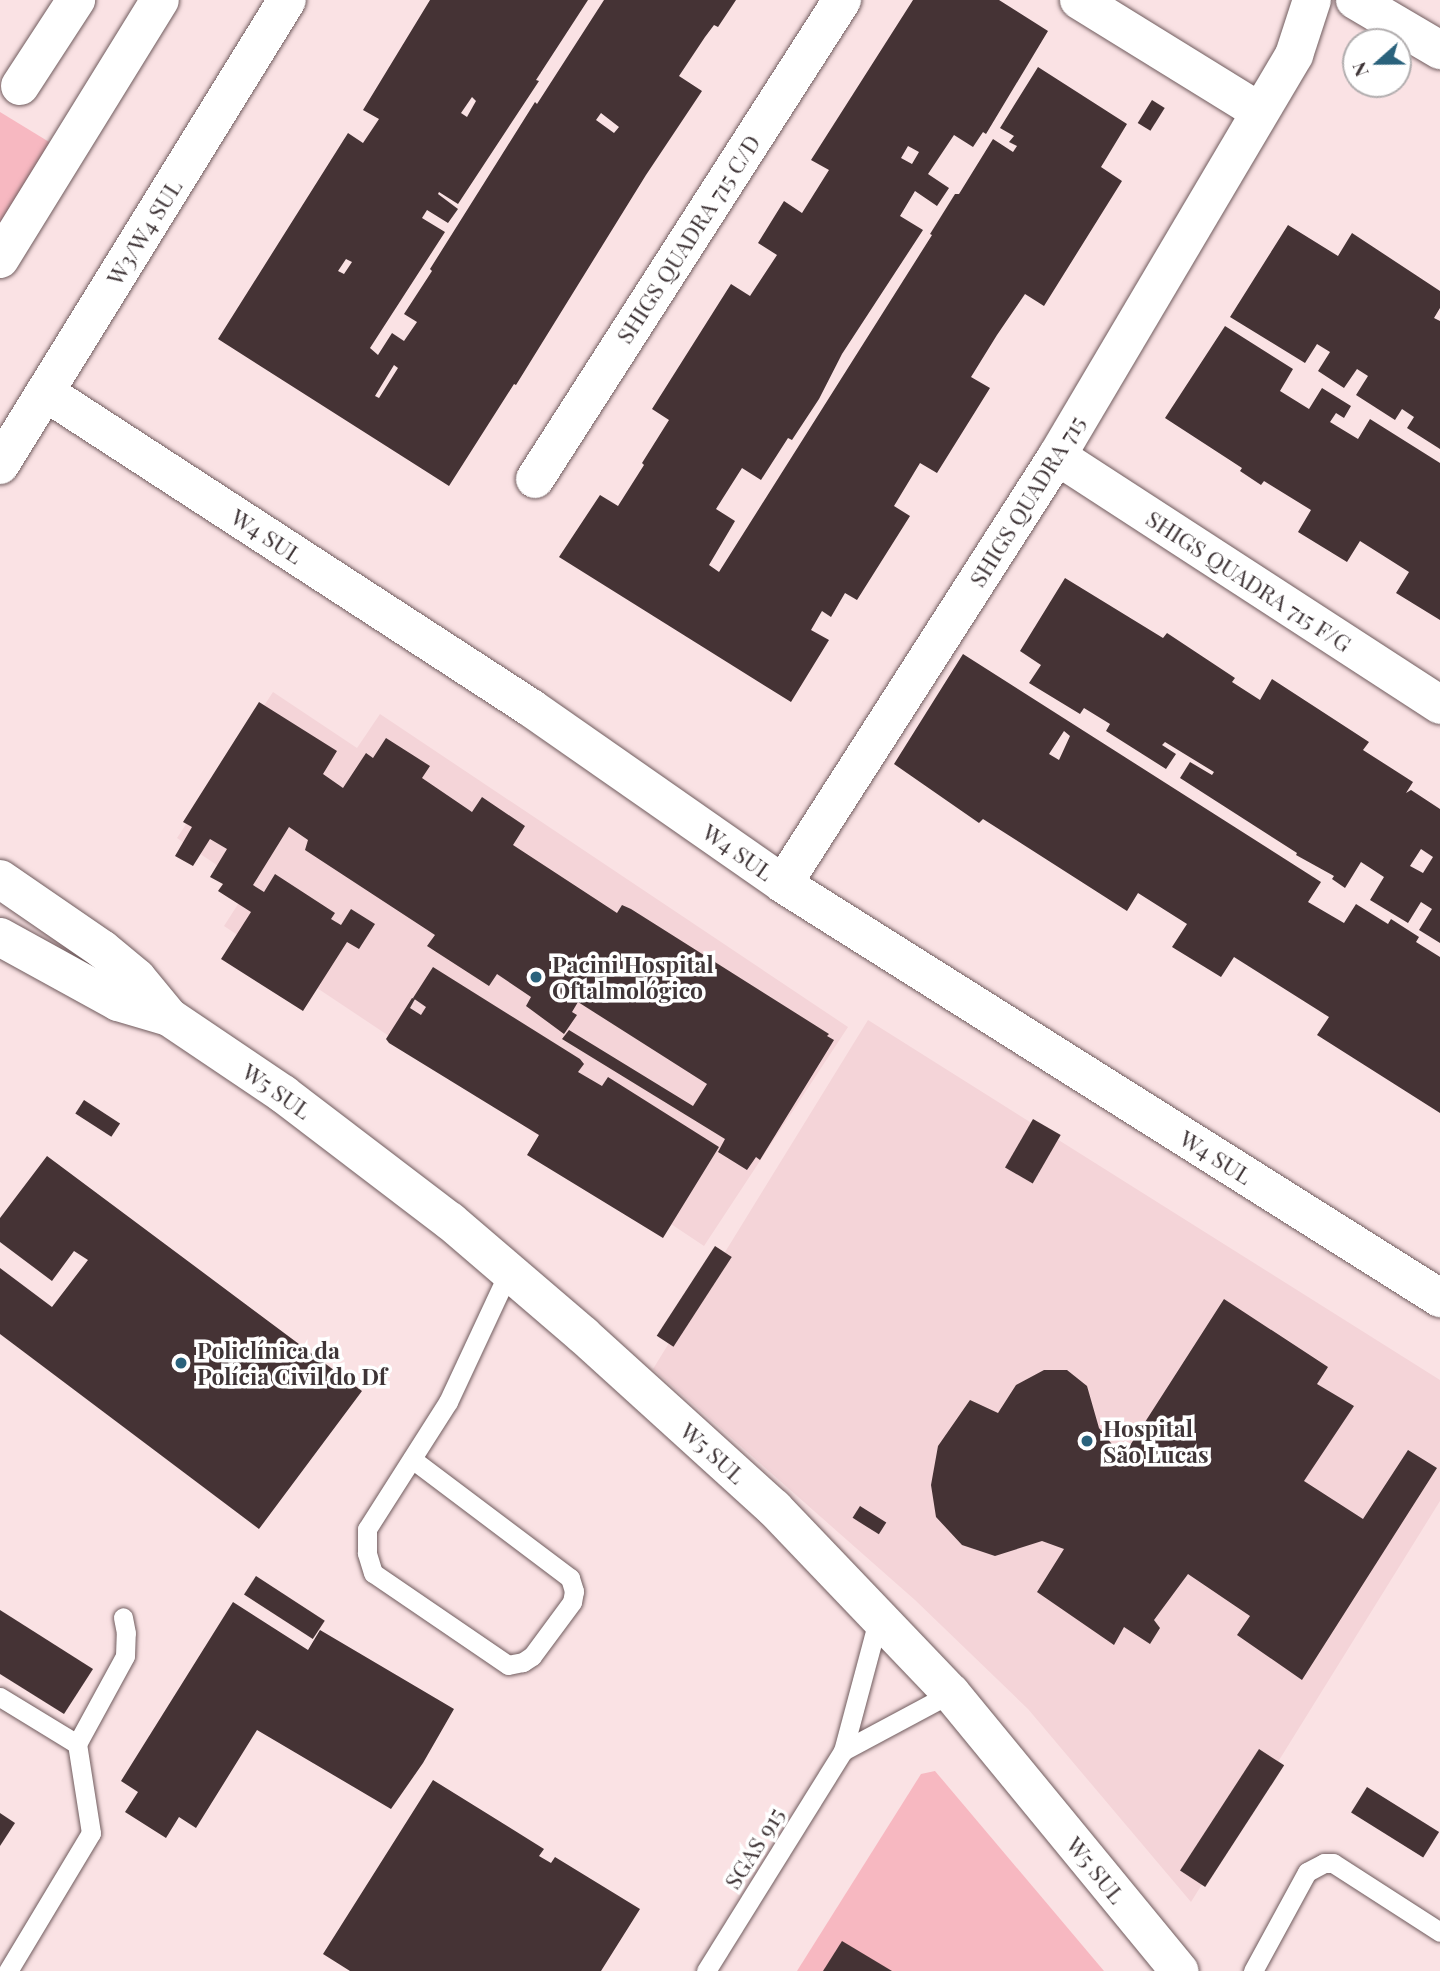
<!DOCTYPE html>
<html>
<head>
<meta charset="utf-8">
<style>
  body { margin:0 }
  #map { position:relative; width:1440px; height:1971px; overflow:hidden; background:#fae2e4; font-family:"Playfair Display",serif }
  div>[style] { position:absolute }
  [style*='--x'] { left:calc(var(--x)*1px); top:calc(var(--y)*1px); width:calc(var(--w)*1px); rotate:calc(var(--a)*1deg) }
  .built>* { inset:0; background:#f4d4d8 }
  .green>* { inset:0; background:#f7b8c1 }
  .building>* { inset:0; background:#453335; transform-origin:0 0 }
  .roads { filter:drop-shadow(0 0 2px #705c5e) drop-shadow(0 0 2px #705c5e) }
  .lane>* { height:19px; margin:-9.5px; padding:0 9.5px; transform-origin:9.5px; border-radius:9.5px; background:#fff }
  .street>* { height:38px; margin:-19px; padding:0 19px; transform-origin:19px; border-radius:19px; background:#fff }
  .secondary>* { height:38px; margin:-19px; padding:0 19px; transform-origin:19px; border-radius:19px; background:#fff }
  .dots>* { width:19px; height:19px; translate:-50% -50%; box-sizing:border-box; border:4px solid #fff; border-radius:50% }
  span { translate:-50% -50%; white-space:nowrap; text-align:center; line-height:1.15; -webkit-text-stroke:7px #fff; paint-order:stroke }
  .street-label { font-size:23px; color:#3f3537 }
  .poi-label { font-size:23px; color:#3f3537; font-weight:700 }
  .left { translate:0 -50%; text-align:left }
  .north { position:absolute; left:1342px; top:28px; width:70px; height:70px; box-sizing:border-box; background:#fff; border:2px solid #b2aeaf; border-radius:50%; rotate:249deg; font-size:19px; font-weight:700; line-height:28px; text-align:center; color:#3f3537 }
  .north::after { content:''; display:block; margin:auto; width:24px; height:32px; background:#2a627c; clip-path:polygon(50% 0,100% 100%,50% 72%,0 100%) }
</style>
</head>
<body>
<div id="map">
  <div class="built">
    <i style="clip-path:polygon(273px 692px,357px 748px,380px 714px,848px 1027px,704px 1246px,224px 926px,249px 887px,177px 838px)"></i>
    <i style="clip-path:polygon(868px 1020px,1440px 1380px,1440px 1501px,1191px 1902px,1028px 1709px,915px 1600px,653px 1369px)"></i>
  </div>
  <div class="green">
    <i style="clip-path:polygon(0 112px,59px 148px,0 226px)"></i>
    <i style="clip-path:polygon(935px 1771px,1104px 1971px,797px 1971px,921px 1774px)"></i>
  </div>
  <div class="building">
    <i style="clip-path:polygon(evenodd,430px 0,588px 0,536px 80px,539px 81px,458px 204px,439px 192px,438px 194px,458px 209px,448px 223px,427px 210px,422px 218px,445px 232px,370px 348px,378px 355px,392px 333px,404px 341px,417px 322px,404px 314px,432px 271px,430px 269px,535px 102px,537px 104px,604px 0,736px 0,718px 27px,714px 25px,705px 37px,679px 76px,702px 91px,646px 175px,516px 385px,514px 384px,449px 486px,218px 339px,348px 133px,363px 143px,379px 119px,363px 110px,430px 0,472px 97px,476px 101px,467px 117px,461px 113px,472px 97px,430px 0,601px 113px,619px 127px,614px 133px,596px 120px,601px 113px,430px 0,346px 259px,352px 262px,344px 274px,338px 271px,346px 259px,430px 0,394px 365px,398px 368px,379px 398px,375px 396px,394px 365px)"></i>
    <i style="clip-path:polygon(evenodd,913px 0,999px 0,1048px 31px,986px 134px,983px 132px,973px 147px,954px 135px,928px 174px,949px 188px,937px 206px,915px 191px,900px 216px,923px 230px,842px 354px,819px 399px,792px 440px,788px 438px,761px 480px,742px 468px,716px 509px,735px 521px,709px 565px,719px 572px,932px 235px,930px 234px,955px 194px,959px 194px,993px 139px,1013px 152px,1017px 146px,1009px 142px,1014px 136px,1000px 128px,1038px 67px,1127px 124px,1101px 167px,1122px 181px,1044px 306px,1025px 294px,997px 335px,971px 377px,990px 388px,937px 473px,920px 463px,894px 506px,910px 516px,857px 600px,845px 593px,831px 617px,822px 611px,811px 630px,829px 640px,791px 702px,559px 557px,600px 495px,618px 506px,644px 465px,642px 463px,669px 420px,652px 409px,731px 284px,750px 296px,777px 255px,758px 243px,784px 201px,802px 213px,829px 170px,811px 160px,913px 0,908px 146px,919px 152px,912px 164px,901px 158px,908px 146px)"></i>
    <i style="left:1152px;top:100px;width:15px;height:27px;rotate:32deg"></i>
    <i style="clip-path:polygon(1288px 225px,1338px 256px,1352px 233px,1440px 291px,1440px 308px,1434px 318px,1440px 321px,1440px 449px,1407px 428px,1414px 417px,1402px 409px,1395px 420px,1356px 395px,1368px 376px,1357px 369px,1344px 388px,1318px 371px,1330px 352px,1317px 344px,1305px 363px,1230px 317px)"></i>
    <i style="clip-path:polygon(1225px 326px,1293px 369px,1280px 391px,1309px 409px,1322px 388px,1351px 406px,1344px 418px,1336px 413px,1330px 422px,1358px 439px,1370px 419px,1440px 463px,1440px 620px,1396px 593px,1409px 572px,1360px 541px,1347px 562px,1298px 532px,1311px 510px,1264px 481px,1261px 485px,1240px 471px,1242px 468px,1165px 418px)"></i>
    <i style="clip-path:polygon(evenodd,1065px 578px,1163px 638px,1167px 633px,1235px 678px,1232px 682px,1260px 700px,1272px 679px,1369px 742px,1363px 750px,1413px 782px,1406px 793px,1411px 790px,1440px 809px,1440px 943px,1419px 930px,1432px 909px,1421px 902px,1408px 923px,1370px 900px,1384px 877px,1361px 862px,1345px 888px,1332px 879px,1334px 876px,1296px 855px,1297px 853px,1180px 778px,1190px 762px,1212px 775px,1214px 772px,1165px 742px,1162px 745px,1176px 754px,1166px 769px,1106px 731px,1110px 724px,1084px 708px,1080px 714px,1029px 683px,1041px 665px,1020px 651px,1065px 578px,1421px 849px,1433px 857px,1423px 873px,1410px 866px,1421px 849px)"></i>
    <i style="clip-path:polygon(evenodd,963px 654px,1321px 882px,1308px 902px,1344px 923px,1356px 904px,1388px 924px,1391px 919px,1419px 937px,1416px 942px,1440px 957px,1440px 1113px,1317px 1035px,1329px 1017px,1234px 957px,1221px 977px,1172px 947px,1187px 924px,1138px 893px,1127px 911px,983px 819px,979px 823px,894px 764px,963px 654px,1064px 731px,1070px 736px,1059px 760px,1049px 754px,1064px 731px)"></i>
    <i style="clip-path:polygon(259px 702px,337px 751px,323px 774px,343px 788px,366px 753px,373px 758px,386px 738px,430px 766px,422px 778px,472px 812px,482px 797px,525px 826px,513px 845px,617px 913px,622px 905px,631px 909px,829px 1034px,827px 1036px,834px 1040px,760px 1160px,756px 1157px,747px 1170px,718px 1152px,725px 1139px,562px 1039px,569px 1030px,693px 1106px,707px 1084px,578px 1002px,572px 1012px,577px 1015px,564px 1034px,526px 1006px,531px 997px,497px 974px,489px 986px,427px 946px,435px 935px,305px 850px,308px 840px,289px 827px,253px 885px,264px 892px,275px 874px,335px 913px,331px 919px,341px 925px,351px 909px,375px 924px,359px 949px,347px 942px,303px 1011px,221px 959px,251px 912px,218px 891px,223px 884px,210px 877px,227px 849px,210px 839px,193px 866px,175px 856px,192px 827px,183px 822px)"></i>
    <i style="clip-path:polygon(433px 967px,580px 1059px,584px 1064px,578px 1072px,602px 1086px,608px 1077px,719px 1147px,663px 1238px,527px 1155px,539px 1135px,389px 1043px,386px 1039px,412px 998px,415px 999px,410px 1008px,421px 1015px,426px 1007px,413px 998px)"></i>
    <i style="left:84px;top:1100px;width:43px;height:16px;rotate:33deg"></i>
    <i style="left:1033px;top:1119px;width:32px;height:56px;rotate:30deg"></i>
    <i style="clip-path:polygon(47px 1156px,362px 1391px,259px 1529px,0 1334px,0 1268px,52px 1307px,88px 1260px,74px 1251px,52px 1281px,0 1242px,0 1218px)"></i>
    <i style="left:715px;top:1246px;width:20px;height:107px;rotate:33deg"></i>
    <i style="clip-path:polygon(1224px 1299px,1328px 1367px,1317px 1384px,1354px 1406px,1304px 1481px,1363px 1519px,1408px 1450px,1437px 1468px,1302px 1680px,1237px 1635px,1250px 1616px,1188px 1574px,1154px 1620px,1160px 1628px,1150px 1644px,1124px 1627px,1114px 1645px,1037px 1592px,1064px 1549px,1042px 1541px,995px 1556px,962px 1545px,936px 1517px,931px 1485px,938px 1446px,970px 1400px,998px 1413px,1016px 1385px,1044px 1370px,1067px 1370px,1087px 1386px,1099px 1428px,1115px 1448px,1129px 1447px)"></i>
    <i style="left:860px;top:1506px;width:31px;height:14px;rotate:32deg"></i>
    <i style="left:256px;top:1576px;width:82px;height:22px;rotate:33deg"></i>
    <i style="clip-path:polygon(233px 1602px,308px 1650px,320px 1630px,454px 1709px,423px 1763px,391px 1809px,257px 1730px,196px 1828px,179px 1817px,166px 1838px,125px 1812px,138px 1792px,121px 1781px)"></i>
    <i style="clip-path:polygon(0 1610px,93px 1669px,64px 1714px,0 1674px)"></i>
    <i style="left:1259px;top:1749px;width:30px;height:145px;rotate:33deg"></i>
    <i style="clip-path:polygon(433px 1780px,544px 1849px,539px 1856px,551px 1863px,555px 1857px,640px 1909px,601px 1971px,350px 1971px,323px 1954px)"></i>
    <i style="left:1367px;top:1787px;width:85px;height:30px;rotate:32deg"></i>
    <i style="clip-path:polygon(0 1813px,15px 1823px,0 1846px)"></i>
    <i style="clip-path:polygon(842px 1941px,892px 1971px,823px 1971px)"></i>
  </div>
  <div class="roads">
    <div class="lane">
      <i style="--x:412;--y:1459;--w:198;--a:37"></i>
      <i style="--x:570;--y:1578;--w:14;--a:73"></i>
      <i style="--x:574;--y:1591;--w:11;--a:100"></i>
      <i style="--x:572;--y:1602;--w:67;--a:126.5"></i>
      <i style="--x:532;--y:1656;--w:11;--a:146"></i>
      <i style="--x:523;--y:1662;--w:15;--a:169"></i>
      <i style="--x:508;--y:1665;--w:163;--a:-145.7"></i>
      <i style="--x:373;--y:1573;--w:21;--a:-107"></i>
      <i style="--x:367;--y:1553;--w:24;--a:-90"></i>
      <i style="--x:367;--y:1529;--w:151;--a:-57.5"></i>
      <i style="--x:448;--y:1402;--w:145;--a:-65"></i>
      <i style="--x:0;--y:1697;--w:90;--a:31.4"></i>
      <i style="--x:843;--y:1751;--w:139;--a:-75"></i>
      <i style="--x:8;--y:1971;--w:161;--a:-59"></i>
      <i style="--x:91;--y:1833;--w:90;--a:-98.9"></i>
      <i style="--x:77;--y:1744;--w:100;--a:-61.4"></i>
      <i style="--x:125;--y:1656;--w:23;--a:-88"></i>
      <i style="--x:126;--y:1633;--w:16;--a:-101"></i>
      <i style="--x:706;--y:1971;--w:259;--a:-58.1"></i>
      <i style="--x:843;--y:1751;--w:123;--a:-28.2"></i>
      <i style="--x:1253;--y:1971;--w:113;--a:-61.4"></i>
      <i style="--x:1307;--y:1872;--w:19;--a:-28"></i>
      <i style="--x:1324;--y:1863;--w:9;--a:0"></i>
      <i style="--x:1333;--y:1863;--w:127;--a:32.8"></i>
    </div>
    <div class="street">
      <i style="--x:1079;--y:0;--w:211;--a:31.7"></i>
      <i style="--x:1355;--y:0;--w:99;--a:30.5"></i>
      <i style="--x:20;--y:86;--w:103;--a:-56.9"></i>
      <i style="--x:45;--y:392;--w:580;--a:33.03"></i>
      <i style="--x:531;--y:708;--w:307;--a:34.9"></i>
      <i style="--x:783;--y:884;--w:777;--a:32.22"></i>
      <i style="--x:1057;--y:456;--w:457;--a:33"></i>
      <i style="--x:535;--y:479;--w:569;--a:-57.34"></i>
      <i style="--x:783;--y:884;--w:508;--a:-57.37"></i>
      <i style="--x:1057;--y:456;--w:466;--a:-59.4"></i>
      <i style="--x:1294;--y:55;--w:58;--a:-71.9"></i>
    </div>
    <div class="secondary">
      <i style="--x:0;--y:259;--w:304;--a:-58.3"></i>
      <i style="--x:0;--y:465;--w:546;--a:-58.32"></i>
      <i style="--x:0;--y:879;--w:124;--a:34.5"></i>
      <i style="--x:102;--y:949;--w:45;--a:39.6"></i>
      <i style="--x:137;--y:978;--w:50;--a:50.6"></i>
      <i style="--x:0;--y:937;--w:135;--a:28.8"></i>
      <i style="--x:118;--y:1002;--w:53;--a:16.4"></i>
      <i style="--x:169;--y:1017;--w:138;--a:34"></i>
      <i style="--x:283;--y:1094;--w:210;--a:37.3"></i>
      <i style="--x:450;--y:1221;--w:175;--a:40.6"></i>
      <i style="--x:583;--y:1335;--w:258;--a:42.2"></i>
      <i style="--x:774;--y:1508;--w:256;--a:46.3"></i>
      <i style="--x:951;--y:1693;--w:360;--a:50.6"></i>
    </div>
  </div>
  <div class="dots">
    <i style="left:536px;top:977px;background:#2a627c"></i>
    <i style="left:181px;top:1363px;background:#2a627c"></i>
    <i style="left:1087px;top:1441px;background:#2a627c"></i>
  </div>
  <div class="street-label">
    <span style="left:144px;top:232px;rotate:-58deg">W3/W4 SUL</span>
    <span style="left:688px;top:239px;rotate:-57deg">SHIGS QUADRA 715 C/D</span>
    <span style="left:1027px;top:501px;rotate:-58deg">SHIGS QUADRA 715</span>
    <span style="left:267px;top:536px;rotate:33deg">W4 SUL</span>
    <span style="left:1249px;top:581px;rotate:33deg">SHIGS QUADRA 715 F/G</span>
    <span style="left:738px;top:852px;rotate:35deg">W4 SUL</span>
    <span style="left:277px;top:1091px;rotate:35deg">W5 SUL</span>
    <span style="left:1216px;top:1157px;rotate:32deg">W4 SUL</span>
    <span style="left:713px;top:1453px;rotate:42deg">W5 SUL</span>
    <span style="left:754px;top:1848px;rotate:-58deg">SGAS 915</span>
    <span style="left:1096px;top:1870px;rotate:51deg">W5 SUL</span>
  </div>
  <div class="poi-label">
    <span class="left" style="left:552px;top:977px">Pacini Hospital<br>Oftalmológico</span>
    <span class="left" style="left:197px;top:1363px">Policlínica da<br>Polícia Civil do Df</span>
    <span class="left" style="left:1103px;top:1441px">Hospital<br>São Lucas</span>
  </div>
  <div class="north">N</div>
</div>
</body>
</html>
